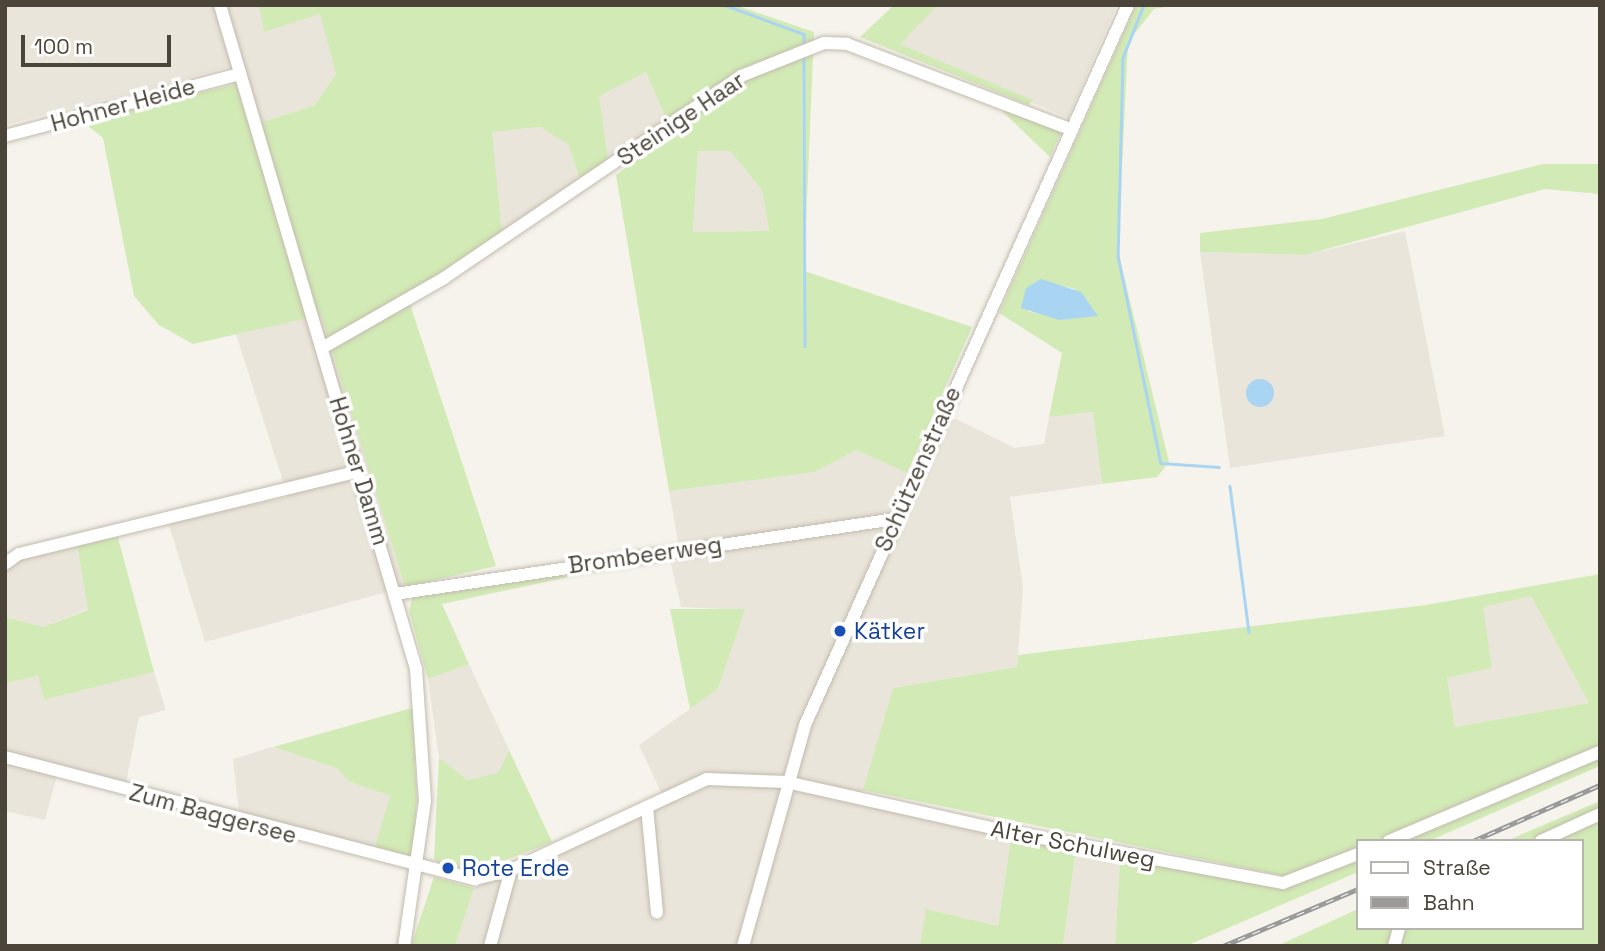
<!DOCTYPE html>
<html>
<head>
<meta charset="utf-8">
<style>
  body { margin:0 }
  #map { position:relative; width:1605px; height:951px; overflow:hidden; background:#f6f3ec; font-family:"Space Grotesk",sans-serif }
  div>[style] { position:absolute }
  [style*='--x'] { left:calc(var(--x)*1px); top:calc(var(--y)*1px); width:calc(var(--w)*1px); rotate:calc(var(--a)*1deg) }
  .residential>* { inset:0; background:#eae5da }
  .green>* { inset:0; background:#d2eab5 }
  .water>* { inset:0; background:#a9d4f2 }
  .round { border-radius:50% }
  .stream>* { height:2.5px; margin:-1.25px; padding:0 1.25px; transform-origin:1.25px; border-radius:1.25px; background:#a9d4f2 }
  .roads { filter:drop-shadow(0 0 2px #c2bbae) drop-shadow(0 0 2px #c2bbae) }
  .minor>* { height:12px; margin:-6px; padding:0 6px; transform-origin:6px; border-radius:6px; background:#fff }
  .rail>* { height:5px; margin-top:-2.5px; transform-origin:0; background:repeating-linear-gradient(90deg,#fff 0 8px,#9a9a9a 0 16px); box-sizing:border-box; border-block:2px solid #9a9a9a }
  .dots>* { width:19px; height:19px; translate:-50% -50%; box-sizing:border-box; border:4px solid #fff; border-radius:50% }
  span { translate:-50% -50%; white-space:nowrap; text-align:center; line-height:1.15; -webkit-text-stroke:7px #fff; paint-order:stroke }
  .street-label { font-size:23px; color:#4b4439 }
  .transit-label { font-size:23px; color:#164399 }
  .left { translate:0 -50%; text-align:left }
  .frame { position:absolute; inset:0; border:7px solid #4b4439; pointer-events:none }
  .legend { position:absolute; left:1356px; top:839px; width:228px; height:91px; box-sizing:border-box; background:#fff; border:2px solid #b7b4b0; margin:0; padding:9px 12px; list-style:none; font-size:21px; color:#4b4439 }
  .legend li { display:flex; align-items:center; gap:14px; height:35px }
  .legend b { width:35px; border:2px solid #b7b4b0 }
  .scale { position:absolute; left:21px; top:35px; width:150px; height:32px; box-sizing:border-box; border:4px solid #4b4439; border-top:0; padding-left:9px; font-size:21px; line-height:24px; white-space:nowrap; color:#4b4439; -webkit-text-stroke:5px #fff; paint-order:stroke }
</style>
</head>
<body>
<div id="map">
  <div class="residential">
    <i style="clip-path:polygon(5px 5px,318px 5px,336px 74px,315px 105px,249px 126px,229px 67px,5px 125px)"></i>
    <i style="clip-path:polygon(938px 5px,1117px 5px,1068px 118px,899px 44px)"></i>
    <i style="clip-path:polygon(646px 72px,667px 121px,608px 161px,598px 96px)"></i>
    <i style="clip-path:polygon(540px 127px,568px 144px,581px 182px,502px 235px,491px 132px)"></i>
    <i style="clip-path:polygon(698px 151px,730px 151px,762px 190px,769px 231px,693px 232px)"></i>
    <i style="clip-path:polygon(1405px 231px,1445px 436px,1230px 468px,1200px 252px,1305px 255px)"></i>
    <i style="clip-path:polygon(321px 314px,405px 587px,205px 642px,168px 522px,288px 497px,236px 334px)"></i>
    <i style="clip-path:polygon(1093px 412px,1102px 484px,1010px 497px,1023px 587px,1017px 667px,893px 688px,861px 800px,1011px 838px,998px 926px,927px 909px,920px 946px,455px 946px,474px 888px,666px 803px,639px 745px,718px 689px,744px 610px,681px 607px,669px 555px,680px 553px,669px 491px,815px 472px,856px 450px,907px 473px,892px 513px,907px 509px,946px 421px,956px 419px,1015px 448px,1044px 444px,1049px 417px)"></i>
    <i style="clip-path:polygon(77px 544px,88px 609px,43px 627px,5px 617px,5px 570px,16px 560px)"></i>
    <i style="clip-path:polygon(1531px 596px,1589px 703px,1455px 727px,1447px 678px,1492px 668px,1482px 606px)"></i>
    <i style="clip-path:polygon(469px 664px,509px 750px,499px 773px,468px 780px,439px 758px,428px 679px)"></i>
    <i style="clip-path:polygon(154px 672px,166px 710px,139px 717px,125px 788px,60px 764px,45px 820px,5px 811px,5px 683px,39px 676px,44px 700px)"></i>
    <i style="clip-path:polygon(272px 747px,337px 768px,348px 781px,391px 796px,374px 850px,239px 812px,233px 759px)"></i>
    <i style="clip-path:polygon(1076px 849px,1120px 858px,1115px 946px,1063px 946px)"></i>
  </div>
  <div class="green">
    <i style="clip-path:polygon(evenodd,259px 5px,735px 5px,814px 32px,804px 271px,972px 327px,907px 473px,856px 450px,815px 472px,669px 491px,616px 175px,740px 83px,667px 121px,646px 72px,599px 96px,608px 161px,581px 182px,568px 144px,540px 127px,492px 132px,502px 235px,407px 295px,496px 566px,405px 587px,321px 315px,193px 344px,159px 325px,134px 296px,103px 138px,82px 121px,236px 84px,249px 126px,315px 105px,336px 74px,320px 14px,264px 32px,259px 5px,698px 151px,730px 151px,762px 190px,769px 231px,693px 232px,698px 151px)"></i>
    <i style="clip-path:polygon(894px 5px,938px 5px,900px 44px,1033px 100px,1029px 105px,860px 37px)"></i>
    <i style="clip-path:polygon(evenodd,1136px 5px,1176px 5px,1154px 9px,1128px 42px,1118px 251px,1169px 462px,1157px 477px,1102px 484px,1093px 412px,1049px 417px,1062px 353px,999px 313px,1136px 5px,1055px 284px,1075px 289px,1045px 315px,1027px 311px,1055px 284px)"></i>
    <i style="clip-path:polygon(1005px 107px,1062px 130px,1050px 157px,1003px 112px)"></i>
    <i style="clip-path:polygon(1543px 164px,1600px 164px,1600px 194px,1545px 189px,1305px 255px,1200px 252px,1200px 233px,1322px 219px)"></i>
    <i style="clip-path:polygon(117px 534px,154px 672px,44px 700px,38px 676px,5px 683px,5px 617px,43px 627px,88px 610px,77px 544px)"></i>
    <i style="clip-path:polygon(625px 565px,442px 604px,469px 664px,428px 679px,409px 611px,413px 595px)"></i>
    <i style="clip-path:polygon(evenodd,1600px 574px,1600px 766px,1429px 841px,1358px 841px,1358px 872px,1186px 946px,1115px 946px,1120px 858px,1241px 880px,1284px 876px,863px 790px,893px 688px,1017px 667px,1018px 655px,1426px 605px,1600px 574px,1531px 596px,1589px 703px,1455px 727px,1447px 678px,1492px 668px,1483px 607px,1531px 596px)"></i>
    <i style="clip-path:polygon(670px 609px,745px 609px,718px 689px,690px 709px)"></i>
    <i style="clip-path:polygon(412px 708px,417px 797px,413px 854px,404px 858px,374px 850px,390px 796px,348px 781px,337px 768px,273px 747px)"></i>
    <i style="clip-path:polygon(509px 750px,552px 842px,493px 865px,461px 870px,440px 865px,434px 858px,439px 758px,468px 780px,498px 773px)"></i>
    <i style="clip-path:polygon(1600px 801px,1600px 946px,1277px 946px,1358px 909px,1358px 928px,1582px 928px,1582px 841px,1506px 841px)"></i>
    <i style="clip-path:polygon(1011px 838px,1076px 849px,1063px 946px,920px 946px,926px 909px,998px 926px)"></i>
    <i style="clip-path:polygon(434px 877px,474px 888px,455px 946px,411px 946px)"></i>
  </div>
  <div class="water">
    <i style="clip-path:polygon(1041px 279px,1081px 292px,1098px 316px,1059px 320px,1021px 308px,1026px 288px)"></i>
    <i class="round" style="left:1246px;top:379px;width:28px;height:28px"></i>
  </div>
  <div class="stream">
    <i style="--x:725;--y:5;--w:84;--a:20.2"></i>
    <i style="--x:804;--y:34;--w:10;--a:90"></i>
    <i style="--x:1144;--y:5;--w:57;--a:111.6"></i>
    <i style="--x:1123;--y:58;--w:198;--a:91.4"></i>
    <i style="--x:1118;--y:256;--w:211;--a:78.3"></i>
    <i style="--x:1161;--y:463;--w:58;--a:3.9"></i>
    <i style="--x:804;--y:57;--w:289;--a:89.8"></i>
    <i style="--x:1230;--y:486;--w:147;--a:82.6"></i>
  </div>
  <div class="roads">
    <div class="minor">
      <i style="--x:220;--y:5;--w:692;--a:73.55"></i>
      <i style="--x:416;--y:669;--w:132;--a:86.1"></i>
      <i style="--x:425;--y:801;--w:147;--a:98.2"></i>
      <i style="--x:5;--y:136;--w:243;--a:-14.8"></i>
      <i style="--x:322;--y:348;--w:141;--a:-29.8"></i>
      <i style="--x:444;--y:278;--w:359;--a:-34.2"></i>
      <i style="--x:741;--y:76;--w:89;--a:-21.7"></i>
      <i style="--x:824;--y:43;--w:23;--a:2"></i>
      <i style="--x:847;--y:44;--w:241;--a:20.9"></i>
      <i style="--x:5;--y:564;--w:17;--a:-36"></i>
      <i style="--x:19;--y:554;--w:350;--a:-13.7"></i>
      <i style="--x:395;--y:594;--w:506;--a:-8.53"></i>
      <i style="--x:5;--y:757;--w:486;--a:14.6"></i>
      <i style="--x:475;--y:879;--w:37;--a:-14"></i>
      <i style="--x:511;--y:870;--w:216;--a:-24.9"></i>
      <i style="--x:707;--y:779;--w:79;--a:2.2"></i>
      <i style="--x:786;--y:782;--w:230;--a:12.6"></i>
      <i style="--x:1010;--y:832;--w:278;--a:10.6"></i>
      <i style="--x:1283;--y:883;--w:80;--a:-21.1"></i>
      <i style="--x:647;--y:807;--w:106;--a:84.6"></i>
      <i style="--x:1389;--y:841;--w:229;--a:-22.9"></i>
      <i style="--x:1541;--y:841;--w:65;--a:-24.6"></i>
      <i style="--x:490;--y:946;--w:79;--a:-74.6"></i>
      <i style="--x:743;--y:946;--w:230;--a:-74.3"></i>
      <i style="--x:805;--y:725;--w:789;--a:-65.84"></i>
      <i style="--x:1394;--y:946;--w:19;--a:-74"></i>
    </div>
  </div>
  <div class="rail">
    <i style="--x:1473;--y:841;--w:139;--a:-23.8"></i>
    <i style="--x:1223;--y:946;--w:147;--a:-22.9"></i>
  </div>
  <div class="dots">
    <i style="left:840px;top:631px;background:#1a4fb4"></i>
    <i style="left:448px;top:868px;background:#1a4fb4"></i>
  </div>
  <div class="street-label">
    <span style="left:123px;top:105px;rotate:-15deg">Hohner Heide</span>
    <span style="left:681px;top:119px;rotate:-34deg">Steinige Haar</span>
    <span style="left:918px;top:469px;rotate:-66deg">Schützenstraße</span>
    <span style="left:359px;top:471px;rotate:73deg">Hohner Damm</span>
    <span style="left:645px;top:555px;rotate:-8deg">Brombeerweg</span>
    <span style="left:213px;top:814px;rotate:15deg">Zum Baggersee</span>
    <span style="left:1073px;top:844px;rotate:11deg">Alter Schulweg</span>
  </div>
  <div class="transit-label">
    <span class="left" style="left:854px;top:631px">Kätker</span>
    <span class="left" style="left:462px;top:868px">Rote Erde</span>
  </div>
  <div class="frame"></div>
  <ul class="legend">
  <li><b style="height:9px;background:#fff"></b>Straße</li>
  <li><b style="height:9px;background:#9a9a9a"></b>Bahn</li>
  </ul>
  <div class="scale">100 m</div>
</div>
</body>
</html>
